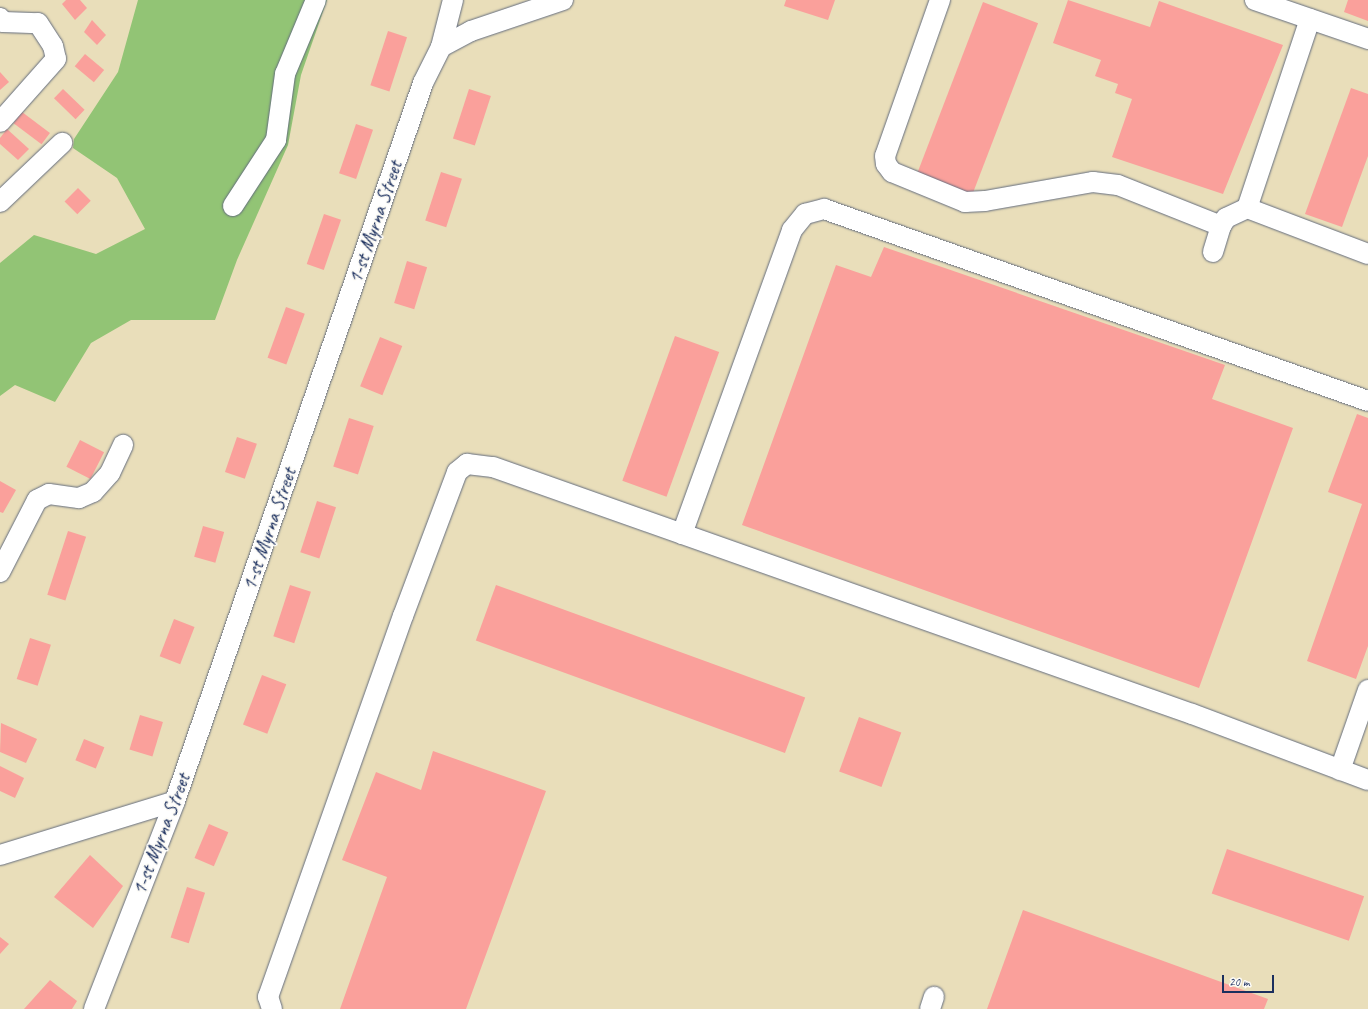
<!DOCTYPE html>
<html>
<head>
<meta charset="utf-8">
<style>
  body { margin:0 }
  #map { position:relative; width:1368px; height:1009px; overflow:hidden; background:#e9deba; font-family:Caveat,sans-serif }
  div>[style] { position:absolute }
  [style*='--x'] { left:calc(var(--x)*1px); top:calc(var(--y)*1px); width:calc(var(--w)*1px); rotate:calc(var(--a)*1deg) }
  .green>* { inset:0; background:#92c475 }
  .building>* { inset:0; background:#faa09b; transform-origin:0 0 }
  .roads { filter:drop-shadow(0 0 1px #636c7e) drop-shadow(0 0 1px #636c7e) }
  .minor>* { height:20px; margin:-10px; padding:0 10px; transform-origin:10px; border-radius:10px; background:#fff }
  span { translate:-50% -50%; white-space:nowrap; text-align:center; line-height:1.15; -webkit-text-stroke:3.5px #fdfcf7; paint-order:stroke }
  .street-label { font-size:20px; color:#1b2f5e }
  .scale { position:absolute; left:1222px; top:975px; width:52px; height:18px; box-sizing:border-box; border:2px solid #1b2f5e; border-top:0; padding-left:5px; font-size:12px; line-height:14px; white-space:nowrap; color:#1b2f5e; -webkit-text-stroke:3px #fdfcf7; paint-order:stroke }
</style>
</head>
<body>
<div id="map">
  <div class="green">
    <i style="clip-path:polygon(138px 0,327px 0,301px 75px,288px 145px,237px 260px,215px 320px,131px 320px,91px 343px,55px 402px,15px 385px,0 396px,0 263px,34px 235px,96px 254px,145px 229px,117px 178px,73px 148px,74px 139px,118px 72px)"></i>
  </div>
  <div class="building">
    <i style="clip-path:polygon(66px 0,80px 0,87px 8px,75px 20px,62px 4px)"></i>
    <i style="clip-path:polygon(786px 0,835px 0,828px 20px,784px 6px)"></i>
    <i style="clip-path:polygon(1068px 0,1150px 27px,1159px 1px,1283px 45px,1223px 194px,1112px 157px,1132px 99px,1115px 93px,1118px 84px,1095px 76px,1101px 60px,1053px 43px)"></i>
    <i style="clip-path:polygon(1348px 0,1368px 0,1368px 21px,1344px 12px)"></i>
    <i style="left:983px;top:2px;width:59px;height:184px;rotate:21deg"></i>
    <i style="clip-path:polygon(92px 20px,106px 35px,97px 45px,84px 32px)"></i>
    <i style="left:388px;top:31px;width:20px;height:57px;rotate:18deg"></i>
    <i style="left:85px;top:54px;width:25px;height:16px;rotate:40deg"></i>
    <i style="clip-path:polygon(0 72px,9px 82px,0 90px)"></i>
    <i style="clip-path:polygon(1351px 88px,1368px 94px,1368px 156px,1342px 227px,1305px 214px)"></i>
    <i style="left:63px;top:89px;width:30px;height:13px;rotate:44deg"></i>
    <i style="left:469px;top:89px;width:23px;height:52px;rotate:18deg"></i>
    <i style="left:22px;top:112px;width:35px;height:14px;rotate:37deg"></i>
    <i style="left:356px;top:124px;width:18px;height:52px;rotate:19deg"></i>
    <i style="clip-path:polygon(7px 129px,29px 149px,18px 160px,0 144px,0 138px)"></i>
    <i style="left:441px;top:172px;width:22px;height:51px;rotate:18deg"></i>
    <i style="left:78px;top:188px;width:18px;height:19px;rotate:45deg"></i>
    <i style="left:324px;top:214px;width:18px;height:53px;rotate:19deg"></i>
    <i style="clip-path:polygon(884px 247px,1225px 365px,1212px 399px,1293px 428px,1199px 688px,742px 525px,836px 265px,871px 277px)"></i>
    <i style="left:407px;top:261px;width:21px;height:44px;rotate:17deg"></i>
    <i style="left:286px;top:307px;width:20px;height:54px;rotate:20deg"></i>
    <i style="left:675px;top:336px;width:47px;height:154px;rotate:20deg"></i>
    <i style="left:380px;top:337px;width:24px;height:53px;rotate:22deg"></i>
    <i style="clip-path:polygon(1357px 414px,1368px 418px,1368px 646px,1356px 679px,1307px 661px,1362px 504px,1328px 492px)"></i>
    <i style="left:349px;top:418px;width:26px;height:51px;rotate:18deg"></i>
    <i style="left:237px;top:437px;width:21px;height:37px;rotate:19deg"></i>
    <i style="left:80px;top:440px;width:27px;height:30px;rotate:27deg"></i>
    <i style="clip-path:polygon(0 481px,16px 490px,3px 513px,0 512px)"></i>
    <i style="left:317px;top:501px;width:20px;height:54px;rotate:18deg"></i>
    <i style="left:203px;top:526px;width:22px;height:32px;rotate:16deg"></i>
    <i style="left:68px;top:531px;width:19px;height:67px;rotate:18deg"></i>
    <i style="left:290px;top:585px;width:22px;height:54px;rotate:18deg"></i>
    <i style="left:496px;top:585px;width:329px;height:59px;rotate:20deg"></i>
    <i style="left:174px;top:619px;width:22px;height:40px;rotate:21deg"></i>
    <i style="left:30px;top:638px;width:22px;height:43px;rotate:18deg"></i>
    <i style="left:262px;top:675px;width:26px;height:53px;rotate:21deg"></i>
    <i style="left:140px;top:715px;width:24px;height:36px;rotate:17deg"></i>
    <i style="left:859px;top:717px;width:45px;height:58px;rotate:20deg"></i>
    <i style="clip-path:polygon(1px 723px,37px 739px,26px 763px,0 752px)"></i>
    <i style="left:84px;top:739px;width:22px;height:23px;rotate:22deg"></i>
    <i style="clip-path:polygon(433px 751px,546px 791px,466px 1009px,340px 1009px,387px 877px,342px 860px,376px 772px,421px 790px)"></i>
    <i style="clip-path:polygon(0 766px,24px 778px,15px 798px,0 791px)"></i>
    <i style="left:209px;top:824px;width:21px;height:37px;rotate:23deg"></i>
    <i style="left:1227px;top:849px;width:145px;height:47px;rotate:19deg"></i>
    <i style="clip-path:polygon(90px 855px,123px 886px,93px 928px,54px 897px)"></i>
    <i style="left:187px;top:887px;width:19px;height:53px;rotate:18deg"></i>
    <i style="clip-path:polygon(1023px 910px,1268px 999px,1264px 1009px,987px 1009px)"></i>
    <i style="clip-path:polygon(0 937px,9px 944px,0 954px)"></i>
    <i style="clip-path:polygon(50px 980px,77px 1001px,72px 1009px,24px 1009px)"></i>
  </div>
  <div class="roads">
    <div class="minor">
      <i style="--x:940;--y:0;--w:165;--a:109.4"></i>
      <i style="--x:885;--y:156;--w:8;--a:83"></i>
      <i style="--x:886;--y:164;--w:10;--a:53"></i>
      <i style="--x:892;--y:172;--w:79;--a:22.3"></i>
      <i style="--x:965;--y:202;--w:20;--a:-3"></i>
      <i style="--x:985;--y:201;--w:110;--a:-10"></i>
      <i style="--x:1093;--y:182;--w:25;--a:7"></i>
      <i style="--x:1118;--y:185;--w:111;--a:21.7"></i>
      <i style="--x:1255;--y:0;--w:120;--a:19"></i>
      <i style="--x:0;--y:18;--w:5;--a:53"></i>
      <i style="--x:3;--y:22;--w:35;--a:2"></i>
      <i style="--x:38;--y:23;--w:27;--a:57"></i>
      <i style="--x:53;--y:46;--w:13;--a:77"></i>
      <i style="--x:56;--y:59;--w:84;--a:131.6"></i>
      <i style="--x:1310;--y:19;--w:199;--a:108.4"></i>
      <i style="--x:1247;--y:208;--w:129;--a:20.8"></i>
      <i style="--x:441;--y:47;--w:34;--a:-28"></i>
      <i style="--x:471;--y:31;--w:97;--a:-18.6"></i>
      <i style="--x:0;--y:202;--w:86;--a:-43.6"></i>
      <i style="--x:233;--y:206;--w:79;--a:-56.9"></i>
      <i style="--x:276;--y:140;--w:67;--a:-82.2"></i>
      <i style="--x:285;--y:74;--w:80;--a:-67.3"></i>
      <i style="--x:1213;--y:252;--w:27;--a:-73"></i>
      <i style="--x:1221;--y:226;--w:9;--a:-58"></i>
      <i style="--x:1226;--y:218;--w:23;--a:-25"></i>
      <i style="--x:682;--y:534;--w:323;--a:-70.1"></i>
      <i style="--x:792;--y:230;--w:21;--a:-51"></i>
      <i style="--x:805;--y:214;--w:20;--a:-15"></i>
      <i style="--x:824;--y:209;--w:577;--a:19.44"></i>
      <i style="--x:0;--y:572;--w:81;--a:-62.8"></i>
      <i style="--x:37;--y:500;--w:13;--a:-27"></i>
      <i style="--x:49;--y:494;--w:30;--a:8"></i>
      <i style="--x:79;--y:498;--w:15;--a:-23"></i>
      <i style="--x:93;--y:492;--w:25;--a:-48"></i>
      <i style="--x:110;--y:473;--w:31;--a:-65"></i>
      <i style="--x:1340;--y:770;--w:85;--a:-70.7"></i>
      <i style="--x:0;--y:855;--w:183;--a:-17.1"></i>
      <i style="--x:94;--y:1009;--w:223;--a:-68.7"></i>
      <i style="--x:175;--y:801;--w:760;--a:-70.94"></i>
      <i style="--x:423;--y:83;--w:40;--a:-63.4"></i>
      <i style="--x:441;--y:47;--w:49;--a:-75.7"></i>
      <i style="--x:272;--y:1009;--w:13;--a:-108"></i>
      <i style="--x:268;--y:997;--w:404;--a:-70.5"></i>
      <i style="--x:403;--y:616;--w:154;--a:-69.4"></i>
      <i style="--x:457;--y:472;--w:13;--a:-39"></i>
      <i style="--x:467;--y:464;--w:26;--a:7"></i>
      <i style="--x:493;--y:467;--w:741;--a:19.46"></i>
      <i style="--x:1192;--y:714;--w:188;--a:20.6"></i>
      <i style="--x:930;--y:1009;--w:13;--a:-72"></i>
    </div>
  </div>
  <div class="street-label">
    <span style="left:375px;top:222px;rotate:-71deg">1-st Myrna Street</span>
    <span style="left:269px;top:529px;rotate:-71deg">1-st Myrna Street</span>
    <span style="left:161px;top:834px;rotate:-69deg">1-st Myrna Street</span>
  </div>
  <div class="scale">20 m</div>
</div>
</body>
</html>
